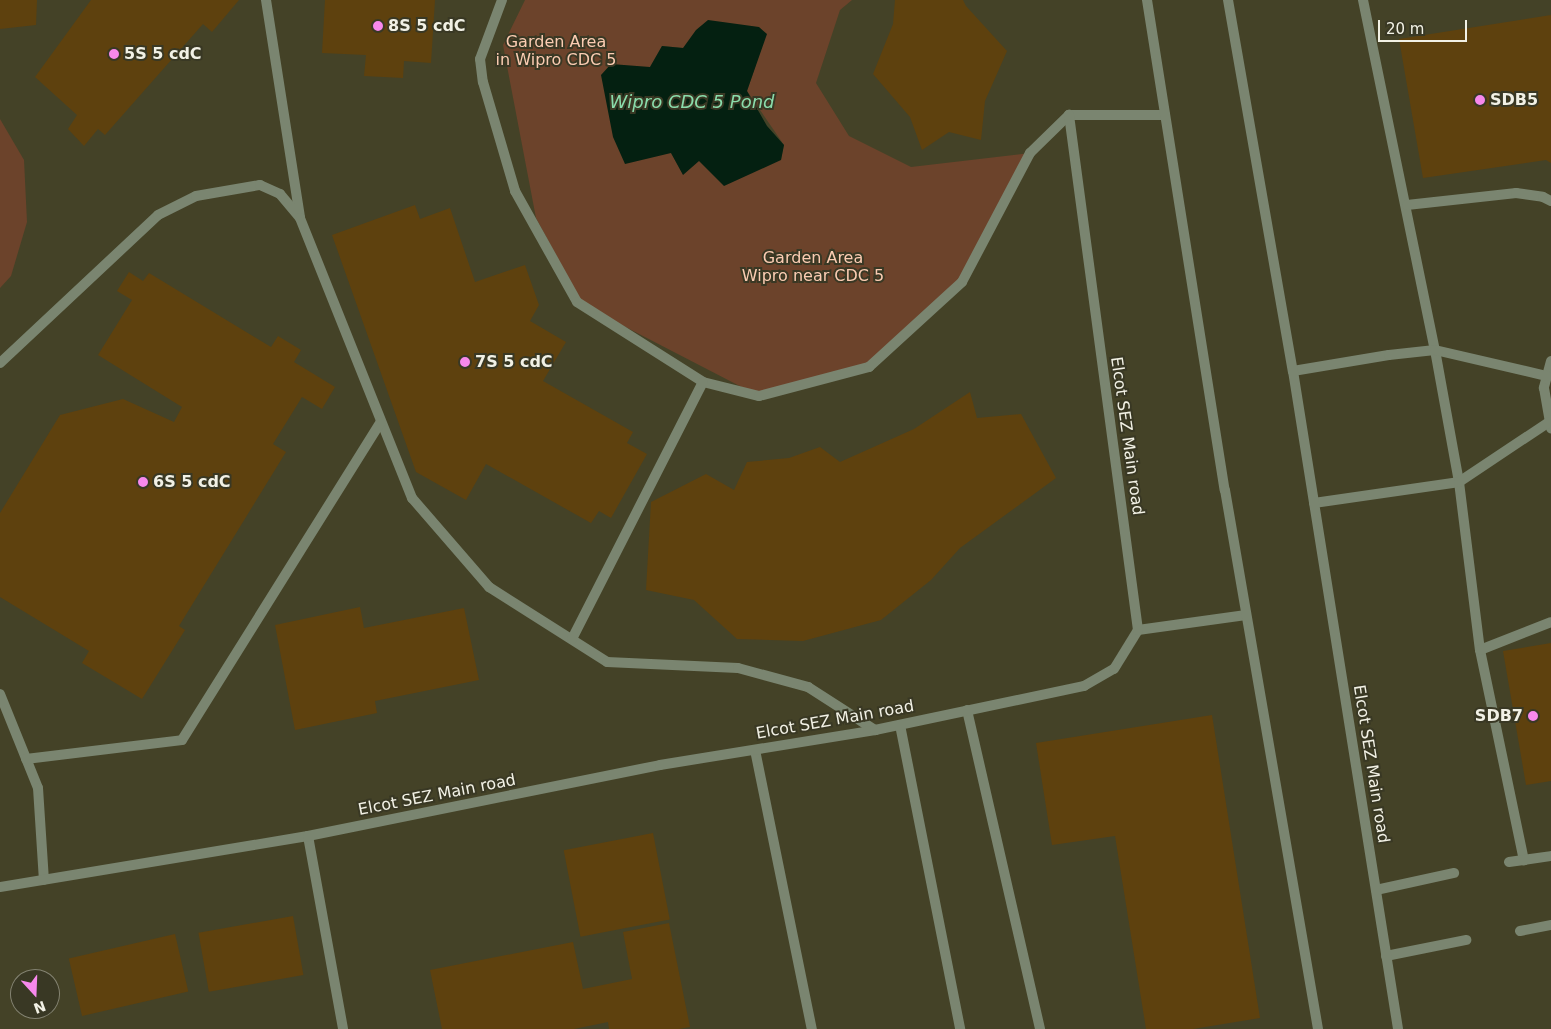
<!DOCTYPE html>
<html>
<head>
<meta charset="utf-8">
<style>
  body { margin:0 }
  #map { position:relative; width:1551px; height:1029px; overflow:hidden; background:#393824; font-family:"DejaVu Sans",sans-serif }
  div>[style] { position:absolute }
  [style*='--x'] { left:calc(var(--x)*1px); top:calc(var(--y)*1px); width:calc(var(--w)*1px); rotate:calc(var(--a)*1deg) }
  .built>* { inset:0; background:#444227 }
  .green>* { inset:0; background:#6c432b }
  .water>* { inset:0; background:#042011 }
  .building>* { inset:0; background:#5e410e; transform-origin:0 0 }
  .service>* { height:10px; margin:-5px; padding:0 5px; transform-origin:5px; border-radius:5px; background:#7a8570 }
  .tertiary>* { height:10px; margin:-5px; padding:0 5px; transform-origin:5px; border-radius:5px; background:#7a8570 }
  .dots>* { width:14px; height:14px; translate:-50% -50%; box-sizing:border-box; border:2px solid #393824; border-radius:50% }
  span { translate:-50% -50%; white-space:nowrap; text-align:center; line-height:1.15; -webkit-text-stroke:4px #393824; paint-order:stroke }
  .poi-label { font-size:16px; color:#f2f1e5; font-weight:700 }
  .left { translate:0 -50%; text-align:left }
  .right { translate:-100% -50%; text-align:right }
  .park-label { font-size:16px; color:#fbccb2 }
  .street-label { font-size:16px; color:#f2f1e5 }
  .water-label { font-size:18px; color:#8adcab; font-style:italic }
  .north { position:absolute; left:10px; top:969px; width:50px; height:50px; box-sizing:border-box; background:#393824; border:1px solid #838271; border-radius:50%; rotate:160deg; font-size:14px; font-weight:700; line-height:20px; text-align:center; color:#f2f1e5 }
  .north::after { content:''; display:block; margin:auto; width:18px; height:22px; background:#f788ec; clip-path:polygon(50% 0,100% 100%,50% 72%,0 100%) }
  .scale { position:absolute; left:1378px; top:20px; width:89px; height:22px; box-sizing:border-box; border:2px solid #f2f1e5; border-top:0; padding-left:6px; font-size:15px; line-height:18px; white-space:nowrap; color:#f2f1e5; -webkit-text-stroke:4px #393824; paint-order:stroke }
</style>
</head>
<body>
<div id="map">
  <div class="built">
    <i style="clip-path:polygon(evenodd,0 0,1551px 0,1551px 1029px,0 1029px,0 0,20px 979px,50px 979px,50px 1009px,20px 1009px,20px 979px)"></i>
  </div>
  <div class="green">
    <i style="clip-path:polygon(evenodd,525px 0,852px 0,840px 10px,816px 83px,849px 136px,911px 167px,1030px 153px,962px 282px,869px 367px,759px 396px,583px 305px,536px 218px,503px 45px,525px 0,766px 34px,747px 91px,784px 145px,781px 160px,699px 160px,683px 174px,671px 153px,650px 67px,662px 46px,683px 48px,766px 34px)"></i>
    <i style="clip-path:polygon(0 119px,24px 160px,27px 222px,11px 276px,0 288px)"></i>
  </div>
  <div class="water">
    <i style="clip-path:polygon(708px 20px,759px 27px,767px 34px,747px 91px,767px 126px,784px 145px,781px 160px,724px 186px,699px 161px,683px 175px,671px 153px,625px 164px,613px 137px,601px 75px,611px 64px,650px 67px,662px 46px,683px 48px,696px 30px)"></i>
  </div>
  <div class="building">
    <i style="clip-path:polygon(0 0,37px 0,36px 25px,0 29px)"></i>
    <i style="clip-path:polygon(91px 0,239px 0,212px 32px,203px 24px,105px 135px,98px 129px,84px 146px,68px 129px,77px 115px,35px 77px)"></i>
    <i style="clip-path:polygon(325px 0,435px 0,431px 63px,404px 61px,403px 78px,364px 76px,366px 55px,322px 53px)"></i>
    <i style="clip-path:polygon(895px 0,963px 0,966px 6px,1007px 51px,985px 101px,981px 140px,949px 132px,922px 150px,910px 117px,873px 74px,893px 24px)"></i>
    <i style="clip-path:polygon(1551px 15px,1551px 163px,1546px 160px,1423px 178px,1399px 39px)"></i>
    <i style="clip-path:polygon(415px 205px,420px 219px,450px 208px,475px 282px,525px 265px,539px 305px,530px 321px,566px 342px,543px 381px,633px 432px,627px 443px,647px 454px,611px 518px,599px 511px,591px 523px,486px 464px,466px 500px,416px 472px,332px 235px)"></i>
    <i style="clip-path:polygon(129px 272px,143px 281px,149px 273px,271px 347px,278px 336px,301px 350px,294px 362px,335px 387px,322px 409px,302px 397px,273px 444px,286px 452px,179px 626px,185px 630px,142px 699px,82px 663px,89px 651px,0 597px,0 513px,60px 415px,123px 399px,174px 422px,182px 407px,98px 355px,132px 300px,117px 291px)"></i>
    <i style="clip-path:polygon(970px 392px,977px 418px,1021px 414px,1056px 478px,960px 548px,931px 580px,881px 620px,803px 641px,737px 639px,694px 600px,646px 590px,651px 502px,706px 474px,734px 490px,747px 462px,789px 458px,820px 447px,840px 462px,914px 429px)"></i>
    <i style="clip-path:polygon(360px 607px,364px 628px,464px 608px,479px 680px,375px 701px,377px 713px,295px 730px,275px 625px)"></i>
    <i style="clip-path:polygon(1551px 643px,1551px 781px,1526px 785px,1503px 651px)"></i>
    <i style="clip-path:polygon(1212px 715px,1260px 1018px,1193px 1029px,1146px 1029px,1115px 836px,1052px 845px,1036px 743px)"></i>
    <i style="left:653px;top:833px;width:88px;height:91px;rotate:79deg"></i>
    <i style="left:293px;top:916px;width:60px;height:96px;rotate:80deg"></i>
    <i style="clip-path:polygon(669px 923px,690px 1027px,679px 1029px,609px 1029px,608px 1022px,574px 1029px,442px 1029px,430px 970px,573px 942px,583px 989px,632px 979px,623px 932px)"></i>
    <i style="left:175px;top:934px;width:59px;height:109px;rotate:77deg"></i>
  </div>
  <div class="service">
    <i style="--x:266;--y:0;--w:219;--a:81.1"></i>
    <i style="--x:502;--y:0;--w:63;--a:110.4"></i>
    <i style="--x:480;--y:59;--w:23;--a:83"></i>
    <i style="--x:483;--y:82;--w:114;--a:73.6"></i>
    <i style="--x:515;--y:191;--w:127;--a:60.8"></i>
    <i style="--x:577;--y:302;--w:149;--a:32.4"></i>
    <i style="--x:703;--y:382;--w:58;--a:14"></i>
    <i style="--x:759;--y:396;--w:114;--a:-14.8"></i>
    <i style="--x:869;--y:367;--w:126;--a:-42.4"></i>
    <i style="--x:962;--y:282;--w:146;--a:-62.2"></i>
    <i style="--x:1030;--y:153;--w:54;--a:-44.3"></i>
    <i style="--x:1069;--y:115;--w:96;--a:0"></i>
    <i style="--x:1363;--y:0;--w:357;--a:78.4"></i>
    <i style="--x:1435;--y:350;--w:134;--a:79.7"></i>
    <i style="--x:1459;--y:482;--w:169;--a:82.9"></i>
    <i style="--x:1480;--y:650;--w:215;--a:78.2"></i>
    <i style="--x:1407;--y:205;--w:110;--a:-6.3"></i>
    <i style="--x:1516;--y:193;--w:27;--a:8"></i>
    <i style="--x:1543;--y:197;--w:9;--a:27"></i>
    <i style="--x:1551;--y:361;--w:28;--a:105"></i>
    <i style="--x:1544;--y:388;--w:41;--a:80.1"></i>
    <i style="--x:0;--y:363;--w:216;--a:-43.1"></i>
    <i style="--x:158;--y:215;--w:42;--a:-26.6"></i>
    <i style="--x:196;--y:196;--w:65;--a:-9.8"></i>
    <i style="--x:260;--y:185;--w:22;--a:24"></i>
    <i style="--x:280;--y:194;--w:31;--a:50"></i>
    <i style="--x:300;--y:218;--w:302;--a:68.2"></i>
    <i style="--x:412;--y:498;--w:118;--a:49.1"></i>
    <i style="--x:489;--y:587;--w:140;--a:32.4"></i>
    <i style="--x:607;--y:662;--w:131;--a:2.6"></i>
    <i style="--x:738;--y:668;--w:73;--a:15.2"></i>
    <i style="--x:808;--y:687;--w:80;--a:32.7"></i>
    <i style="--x:1293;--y:371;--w:97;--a:-9.5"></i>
    <i style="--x:1389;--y:355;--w:46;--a:-6.2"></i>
    <i style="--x:1435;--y:350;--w:115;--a:13.1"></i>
    <i style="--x:1314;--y:503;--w:147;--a:-8.2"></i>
    <i style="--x:1459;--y:482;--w:108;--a:-33.7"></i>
    <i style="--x:1138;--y:630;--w:109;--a:-7.9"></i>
    <i style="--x:572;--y:639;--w:288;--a:-63"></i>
    <i style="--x:1480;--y:650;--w:76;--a:-21.5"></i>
    <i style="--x:0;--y:694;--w:101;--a:68"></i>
    <i style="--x:38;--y:788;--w:92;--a:86.3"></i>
    <i style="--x:967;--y:710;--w:327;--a:77.1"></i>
    <i style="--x:900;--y:725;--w:310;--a:78.8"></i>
    <i style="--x:755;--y:750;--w:285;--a:78.5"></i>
    <i style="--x:26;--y:759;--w:157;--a:-6.9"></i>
    <i style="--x:182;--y:740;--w:375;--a:-58"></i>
    <i style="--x:308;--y:836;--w:196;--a:79.7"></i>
    <i style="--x:1509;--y:862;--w:42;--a:-8.1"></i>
    <i style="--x:0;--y:887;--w:312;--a:-9.4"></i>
    <i style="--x:308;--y:836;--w:359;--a:-11.4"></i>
    <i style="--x:660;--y:765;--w:218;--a:-9.2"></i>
    <i style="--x:875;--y:730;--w:214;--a:-11.9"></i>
    <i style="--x:1084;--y:686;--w:34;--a:-30"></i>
    <i style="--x:1114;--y:669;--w:46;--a:-58.4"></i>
    <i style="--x:1138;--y:630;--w:520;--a:-97.63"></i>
    <i style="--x:1376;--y:890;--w:80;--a:-12.3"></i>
    <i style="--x:1520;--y:931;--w:32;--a:-11"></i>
    <i style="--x:1386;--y:956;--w:82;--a:-11.3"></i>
  </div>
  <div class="tertiary">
    <i style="--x:1147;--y:0;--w:496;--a:81"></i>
    <i style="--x:1225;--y:490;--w:547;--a:80.21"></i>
    <i style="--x:1228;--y:0;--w:377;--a:80.1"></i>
    <i style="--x:1293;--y:371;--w:666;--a:80.93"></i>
  </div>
  <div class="dots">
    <i style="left:378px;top:26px;background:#f788ec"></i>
    <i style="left:114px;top:54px;background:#f788ec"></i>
    <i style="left:1480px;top:100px;background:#f788ec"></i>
    <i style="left:465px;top:362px;background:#f788ec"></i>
    <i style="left:143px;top:482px;background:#f788ec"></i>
    <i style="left:1533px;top:716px;background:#f788ec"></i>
  </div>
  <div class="poi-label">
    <span class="left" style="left:388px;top:26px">8S 5 cdC</span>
    <span class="left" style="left:124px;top:54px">5S 5 cdC</span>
    <span class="left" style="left:1490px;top:100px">SDB5</span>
    <span class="left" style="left:475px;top:362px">7S 5 cdC</span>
    <span class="left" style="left:153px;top:482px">6S 5 cdC</span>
    <span class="right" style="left:1523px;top:716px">SDB7</span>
  </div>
  <div class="park-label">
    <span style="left:556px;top:51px">Garden Area<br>in Wipro CDC 5</span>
    <span style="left:813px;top:267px">Garden Area<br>Wipro near CDC 5</span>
  </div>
  <div class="street-label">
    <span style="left:1127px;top:436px;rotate:82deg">Elcot SEZ Main road</span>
    <span style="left:835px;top:720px;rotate:-10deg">Elcot SEZ Main road</span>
    <span style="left:1371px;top:764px;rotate:81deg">Elcot SEZ Main road</span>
    <span style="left:437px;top:795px;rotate:-11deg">Elcot SEZ Main road</span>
  </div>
  <div class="water-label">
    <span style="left:692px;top:102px">Wipro CDC 5 Pond</span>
  </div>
  <div class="north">N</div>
  <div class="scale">20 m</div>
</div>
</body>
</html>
